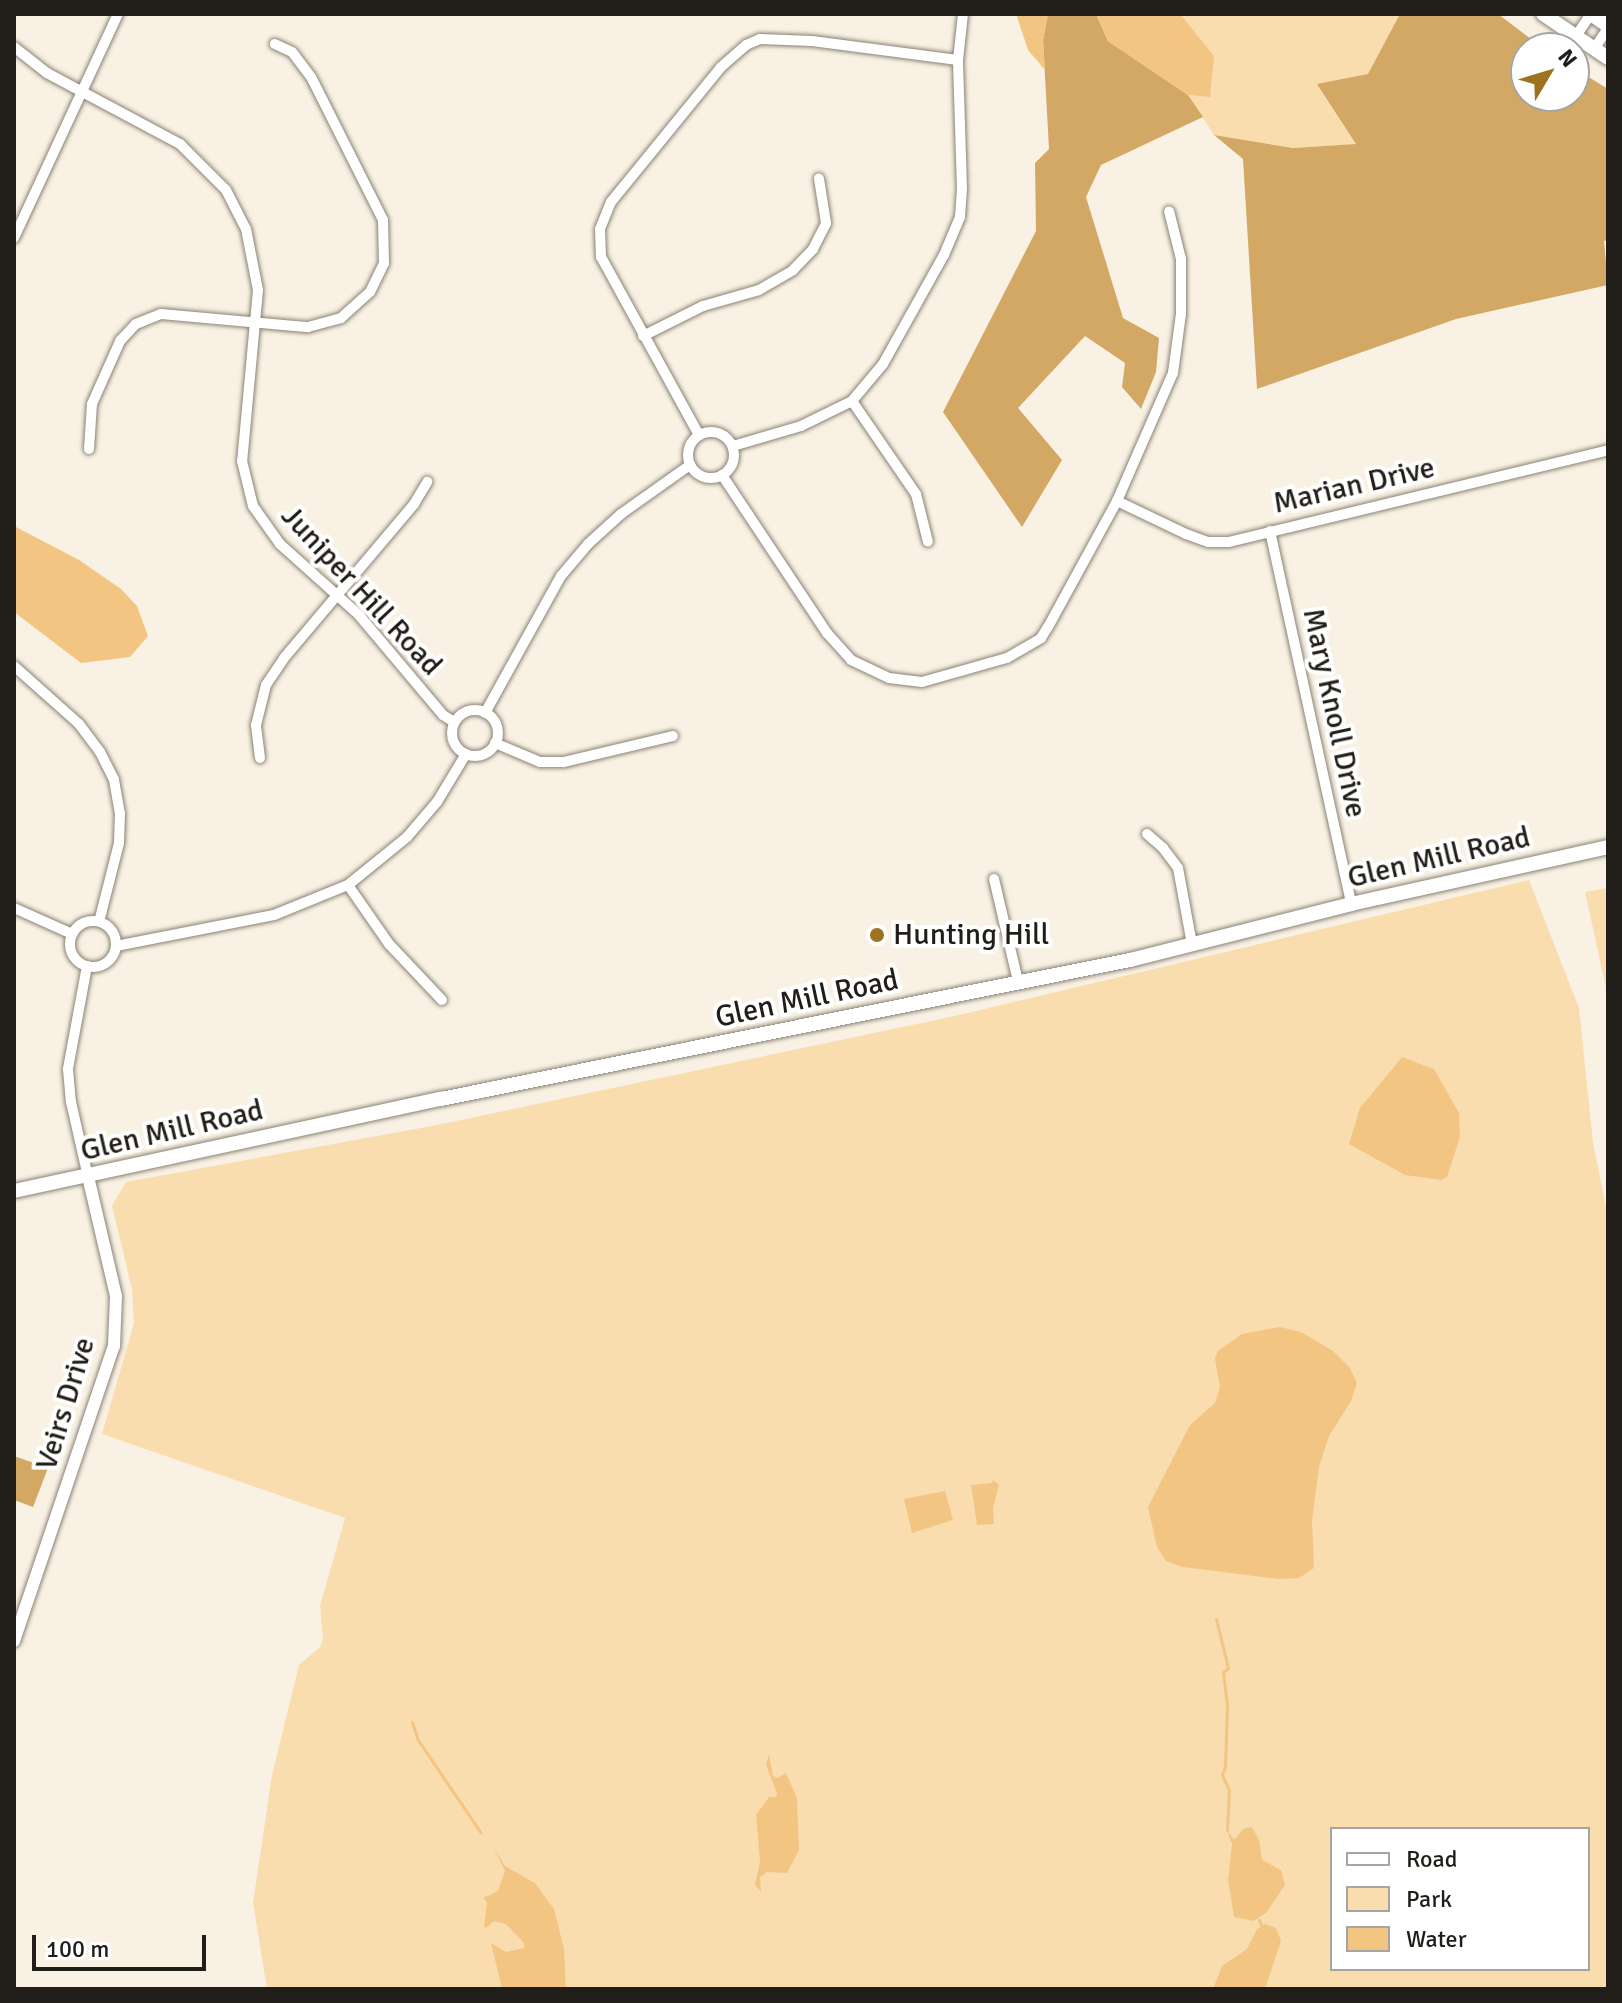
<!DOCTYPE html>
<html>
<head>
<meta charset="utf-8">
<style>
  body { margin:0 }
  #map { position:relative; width:1622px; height:2003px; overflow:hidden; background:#f9f1e3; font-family:Signika,sans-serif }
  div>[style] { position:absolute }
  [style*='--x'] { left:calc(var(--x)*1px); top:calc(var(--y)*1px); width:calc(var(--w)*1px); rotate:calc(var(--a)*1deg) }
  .green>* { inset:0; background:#faddaf }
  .forest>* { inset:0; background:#d2a864 }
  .water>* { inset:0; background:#f2c682 }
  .stream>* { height:3px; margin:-1.5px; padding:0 1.5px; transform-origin:1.5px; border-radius:1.5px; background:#f2c682 }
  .roads { filter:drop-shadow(0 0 2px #8a8276) drop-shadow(0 0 2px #8a8276) }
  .minor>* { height:10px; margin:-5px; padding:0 5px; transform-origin:5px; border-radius:5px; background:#fff }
  .minor>.ring { margin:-5px; padding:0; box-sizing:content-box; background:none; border:10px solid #fff; border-radius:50% }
  .tertiary>* { height:12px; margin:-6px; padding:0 6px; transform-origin:6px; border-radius:6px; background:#fff }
  .secondary>* { height:14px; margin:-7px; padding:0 7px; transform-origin:7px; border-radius:7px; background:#fff }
  .dots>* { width:22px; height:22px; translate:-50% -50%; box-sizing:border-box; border:4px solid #fff; border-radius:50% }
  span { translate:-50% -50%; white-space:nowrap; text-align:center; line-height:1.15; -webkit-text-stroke:8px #fff; paint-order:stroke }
  .street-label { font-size:30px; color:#211e19 }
  .poi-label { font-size:30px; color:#211e19 }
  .left { translate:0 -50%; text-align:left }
  .frame { position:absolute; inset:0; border:16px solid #211e19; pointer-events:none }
  .legend { position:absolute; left:1330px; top:1827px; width:260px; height:144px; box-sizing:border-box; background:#fff; border:2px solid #a6a5a3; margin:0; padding:10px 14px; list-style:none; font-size:24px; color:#211e19 }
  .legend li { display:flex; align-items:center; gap:16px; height:40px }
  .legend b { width:40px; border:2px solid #a6a5a3 }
  .north { position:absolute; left:1510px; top:32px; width:80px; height:80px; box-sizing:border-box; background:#fff; border:2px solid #a6a5a3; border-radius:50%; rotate:52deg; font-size:22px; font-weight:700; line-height:32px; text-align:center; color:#211e19 }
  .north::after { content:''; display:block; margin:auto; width:28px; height:36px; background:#9d7221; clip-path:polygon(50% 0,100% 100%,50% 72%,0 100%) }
  .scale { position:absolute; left:32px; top:1935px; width:174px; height:36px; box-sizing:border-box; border:4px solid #211e19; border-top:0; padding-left:10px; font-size:24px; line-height:28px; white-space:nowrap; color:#211e19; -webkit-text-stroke:6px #fff; paint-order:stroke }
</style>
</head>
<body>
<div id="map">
  <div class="green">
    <i style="clip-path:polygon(1180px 14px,1416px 14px,1357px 144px,1293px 148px,1214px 135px,1188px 95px,1210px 96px)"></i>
    <i style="clip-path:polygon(evenodd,1529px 880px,1579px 1008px,1593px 1142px,1608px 1217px,1608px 1989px,267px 1989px,253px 1903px,272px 1775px,299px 1665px,320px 1647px,323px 1639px,320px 1606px,345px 1518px,102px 1434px,134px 1323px,132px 1289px,112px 1206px,126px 1182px,437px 1125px,955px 1016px,1529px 880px,1332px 1829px,1588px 1829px,1588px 1969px,1332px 1969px,1332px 1829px)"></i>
    <i style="clip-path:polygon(1608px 888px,1608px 997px,1585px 892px)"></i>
  </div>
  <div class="forest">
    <i style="clip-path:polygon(1048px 14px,1096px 14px,1108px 41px,1188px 95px,1203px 117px,1101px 165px,1086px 197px,1123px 318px,1159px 338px,1156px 372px,1141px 409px,1122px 387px,1125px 363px,1085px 336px,1018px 408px,1062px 460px,1022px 527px,943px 412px,1036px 231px,1035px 163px,1049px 149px,1043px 40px)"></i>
    <i style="clip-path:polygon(1400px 14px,1498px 14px,1543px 48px,1526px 48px,1526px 96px,1574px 96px,1574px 68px,1608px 89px,1608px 240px,1604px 241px,1608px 285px,1456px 319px,1257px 389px,1243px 159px,1214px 135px,1293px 148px,1356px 144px,1317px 84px,1368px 74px)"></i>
    <i style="clip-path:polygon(14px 1456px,48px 1468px,33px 1507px,14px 1500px)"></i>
  </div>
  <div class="water">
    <i style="clip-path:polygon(1016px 14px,1048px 14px,1043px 40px,1045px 70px,1028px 50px)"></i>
    <i style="clip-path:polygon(1096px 14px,1180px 14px,1214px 56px,1210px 97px,1188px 95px,1108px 41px)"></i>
    <i style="clip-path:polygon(14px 526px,79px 560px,121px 589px,137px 606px,148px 636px,130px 657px,81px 663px,14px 612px)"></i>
    <i style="clip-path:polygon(1402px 1057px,1434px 1069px,1459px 1113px,1460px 1137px,1447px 1177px,1441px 1180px,1405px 1175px,1349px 1144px,1360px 1108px)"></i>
    <i style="clip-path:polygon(1280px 1327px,1301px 1332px,1333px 1351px,1350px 1368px,1357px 1383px,1351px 1401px,1329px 1436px,1319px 1467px,1312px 1521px,1314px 1568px,1299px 1578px,1279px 1579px,1183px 1567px,1166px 1561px,1157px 1547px,1148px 1507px,1190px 1425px,1215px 1403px,1220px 1387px,1215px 1359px,1218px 1351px,1242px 1334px)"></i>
    <i style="clip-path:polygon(993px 1480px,999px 1485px,993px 1508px,994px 1524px,977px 1525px,971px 1485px,992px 1483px)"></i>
    <i style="clip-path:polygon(945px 1491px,953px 1520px,912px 1533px,904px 1499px)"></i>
    <i style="clip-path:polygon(769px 1754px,773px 1776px,778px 1778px,786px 1773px,797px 1798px,799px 1850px,787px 1873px,767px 1872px,760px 1877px,761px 1892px,755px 1885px,760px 1861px,756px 1815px,769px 1797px,776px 1797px,777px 1793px,766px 1765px)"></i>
    <i style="clip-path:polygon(1252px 1827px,1259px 1840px,1262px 1860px,1281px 1870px,1285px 1885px,1267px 1912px,1254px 1921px,1234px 1917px,1228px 1880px,1232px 1844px,1227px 1830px,1234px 1840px,1243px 1829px)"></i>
    <i style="clip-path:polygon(493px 1846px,505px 1866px,535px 1883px,554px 1909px,564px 1949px,566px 1989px,502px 1989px,491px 1943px,506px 1952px,524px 1948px,524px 1943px,506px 1924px,494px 1921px,486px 1928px,484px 1926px,487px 1902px,483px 1898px,498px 1891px,505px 1871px)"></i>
    <i style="clip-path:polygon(1265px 1924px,1276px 1928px,1281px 1941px,1265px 1989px,1213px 1989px,1222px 1966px,1247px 1949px,1257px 1929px)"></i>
  </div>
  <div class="stream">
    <i style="--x:1216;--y:1619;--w:50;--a:76.2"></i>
    <i style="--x:1228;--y:1668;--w:6;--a:141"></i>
    <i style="--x:1223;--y:1672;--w:33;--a:83"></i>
    <i style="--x:1227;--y:1705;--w:61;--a:91.9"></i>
    <i style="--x:1225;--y:1766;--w:9;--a:108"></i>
    <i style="--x:1222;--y:1775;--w:17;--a:65"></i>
    <i style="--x:1229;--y:1790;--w:40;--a:92.9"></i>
    <i style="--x:412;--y:1722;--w:19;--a:72"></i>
    <i style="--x:418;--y:1740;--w:112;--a:55.9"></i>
    <i style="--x:1259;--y:1920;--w:5;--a:68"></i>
  </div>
  <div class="roads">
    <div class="minor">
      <i style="--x:1576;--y:36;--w:27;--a:-56"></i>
      <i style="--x:14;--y:47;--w:42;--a:38.2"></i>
      <i style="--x:47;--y:73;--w:151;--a:28.1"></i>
      <i style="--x:180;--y:144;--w:65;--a:45"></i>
      <i style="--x:226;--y:190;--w:44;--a:62.9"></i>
      <i style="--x:246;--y:229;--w:62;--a:78.9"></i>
      <i style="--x:258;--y:290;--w:172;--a:95.3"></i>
      <i style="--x:242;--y:461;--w:46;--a:76.3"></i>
      <i style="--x:253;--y:506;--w:47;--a:54.6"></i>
      <i style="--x:280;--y:544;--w:105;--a:41.9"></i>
      <i style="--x:358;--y:614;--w:132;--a:49.9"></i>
      <i style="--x:443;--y:715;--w:13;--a:32"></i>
      <i style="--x:1594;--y:49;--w:25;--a:-56"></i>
      <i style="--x:14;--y:238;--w:247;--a:-65.1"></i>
      <i style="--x:643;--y:336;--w:67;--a:-26.6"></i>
      <i style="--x:703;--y:306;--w:58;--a:-15.9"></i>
      <i style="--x:759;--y:290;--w:39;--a:-30"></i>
      <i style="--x:793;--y:270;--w:29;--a:-46"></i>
      <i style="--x:813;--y:249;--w:29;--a:-63"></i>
      <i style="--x:826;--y:223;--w:45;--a:-99"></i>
      <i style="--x:852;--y:401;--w:113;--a:55.5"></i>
      <i style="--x:916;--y:494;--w:49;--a:76"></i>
      <i class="ring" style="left:688px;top:432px;width:36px;height:36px"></i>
      <i style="--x:699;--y:435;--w:203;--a:-118.8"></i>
      <i style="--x:601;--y:257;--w:28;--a:-92"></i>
      <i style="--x:600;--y:229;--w:29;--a:-68"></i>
      <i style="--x:611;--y:202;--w:174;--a:-50.8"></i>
      <i style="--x:721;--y:67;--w:33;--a:-41"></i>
      <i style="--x:746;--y:45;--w:15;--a:-23"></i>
      <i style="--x:760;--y:39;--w:52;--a:2.2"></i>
      <i style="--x:812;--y:41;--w:147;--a:7.4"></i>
      <i style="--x:733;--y:446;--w:71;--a:-16.4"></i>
      <i style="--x:801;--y:426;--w:57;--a:-26.1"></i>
      <i style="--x:852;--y:401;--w:48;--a:-50"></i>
      <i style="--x:883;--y:364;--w:125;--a:-60.8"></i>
      <i style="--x:944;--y:255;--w:41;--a:-67.2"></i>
      <i style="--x:960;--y:217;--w:28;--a:-86"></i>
      <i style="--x:962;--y:189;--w:129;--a:-91.8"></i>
      <i style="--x:958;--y:60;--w:46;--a:-83.8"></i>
      <i style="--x:89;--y:449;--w:45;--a:-86.2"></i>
      <i style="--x:92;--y:404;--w:69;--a:-66"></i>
      <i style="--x:120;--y:341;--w:23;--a:-47"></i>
      <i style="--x:136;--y:324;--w:27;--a:-22"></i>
      <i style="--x:161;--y:314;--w:148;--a:5.1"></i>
      <i style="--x:308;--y:327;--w:34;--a:-15"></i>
      <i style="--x:341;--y:318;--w:39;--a:-42"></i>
      <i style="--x:370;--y:292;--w:32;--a:-64"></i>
      <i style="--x:384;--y:263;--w:43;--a:-91.3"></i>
      <i style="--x:383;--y:220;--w:160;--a:-116.7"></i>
      <i style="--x:311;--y:77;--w:31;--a:-127"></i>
      <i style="--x:292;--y:52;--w:19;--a:-155"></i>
      <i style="--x:722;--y:475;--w:190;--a:56.4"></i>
      <i style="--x:827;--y:633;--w:36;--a:48"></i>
      <i style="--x:851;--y:660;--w:42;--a:25.3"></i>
      <i style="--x:889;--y:678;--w:33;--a:7"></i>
      <i style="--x:922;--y:682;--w:88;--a:-15.8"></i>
      <i style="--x:1007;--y:658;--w:39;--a:-30"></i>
      <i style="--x:1041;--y:638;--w:13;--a:-58"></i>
      <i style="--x:1048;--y:627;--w:144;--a:-61.3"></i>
      <i style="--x:1117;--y:501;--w:140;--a:-66.4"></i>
      <i style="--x:1173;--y:373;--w:60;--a:-82.3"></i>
      <i style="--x:1181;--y:314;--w:55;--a:-90"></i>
      <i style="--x:1181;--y:259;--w:49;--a:-104"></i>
      <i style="--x:1117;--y:501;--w:76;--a:25.6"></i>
      <i style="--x:1186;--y:534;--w:23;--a:20"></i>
      <i style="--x:1208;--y:542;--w:21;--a:0"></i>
      <i style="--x:1229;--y:542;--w:390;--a:-13.6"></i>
      <i style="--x:1270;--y:531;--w:382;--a:77.7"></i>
      <i style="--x:14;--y:666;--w:87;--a:41.7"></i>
      <i style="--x:79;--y:724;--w:35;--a:53"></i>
      <i style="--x:100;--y:752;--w:31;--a:63"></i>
      <i style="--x:114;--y:780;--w:34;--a:80"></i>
      <i style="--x:120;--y:813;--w:30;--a:92"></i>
      <i style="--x:119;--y:843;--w:81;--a:104.2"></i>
      <i class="ring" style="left:452px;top:710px;width:36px;height:36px"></i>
      <i style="--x:485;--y:713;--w:157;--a:-61"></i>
      <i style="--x:561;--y:576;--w:42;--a:-49.8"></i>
      <i style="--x:588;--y:544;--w:45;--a:-42.3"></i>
      <i style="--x:621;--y:514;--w:85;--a:-35.4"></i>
      <i style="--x:495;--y:743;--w:49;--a:22.9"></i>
      <i style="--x:540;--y:762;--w:24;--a:0"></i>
      <i style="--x:564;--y:762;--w:112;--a:-13.4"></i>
      <i style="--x:260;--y:758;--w:33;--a:-97"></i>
      <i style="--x:256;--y:725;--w:41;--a:-76"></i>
      <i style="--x:266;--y:685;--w:32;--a:-56"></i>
      <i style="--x:284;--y:658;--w:202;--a:-49.8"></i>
      <i style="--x:414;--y:504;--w:26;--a:-59"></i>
      <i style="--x:1147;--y:834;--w:21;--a:41"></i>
      <i style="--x:1163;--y:848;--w:25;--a:53"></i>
      <i style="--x:1178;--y:868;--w:77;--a:79.6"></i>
      <i style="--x:994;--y:879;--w:105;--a:76.8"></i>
      <i style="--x:348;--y:885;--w:72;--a:55.2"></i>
      <i style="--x:389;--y:944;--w:77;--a:46.6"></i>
      <i style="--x:14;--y:908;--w:64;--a:24.1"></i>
      <i class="ring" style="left:70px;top:921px;width:36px;height:36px"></i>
      <i style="--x:116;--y:946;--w:161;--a:-11.1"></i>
      <i style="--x:274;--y:915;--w:80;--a:-22.1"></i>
      <i style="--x:348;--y:885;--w:76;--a:-39.1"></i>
      <i style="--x:407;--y:837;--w:46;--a:-49.4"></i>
      <i style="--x:437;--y:802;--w:56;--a:-58.9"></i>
      <i style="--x:87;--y:966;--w:105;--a:100.5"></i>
      <i style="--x:68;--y:1069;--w:33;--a:85"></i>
      <i style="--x:71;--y:1102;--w:77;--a:77.2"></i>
    </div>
    <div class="tertiary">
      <i style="--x:14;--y:1641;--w:311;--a:-71.3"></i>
      <i style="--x:114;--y:1346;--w:50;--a:-87.7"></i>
      <i style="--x:116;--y:1296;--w:122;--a:-103.2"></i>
    </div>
    <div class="secondary">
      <i style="--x:1543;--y:14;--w:78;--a:34.1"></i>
      <i style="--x:1591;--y:14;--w:21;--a:35"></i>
      <i style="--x:14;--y:1191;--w:437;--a:-12.2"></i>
      <i style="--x:441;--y:1099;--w:703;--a:-11.41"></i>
      <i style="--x:1130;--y:960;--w:228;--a:-14.2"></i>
      <i style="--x:1351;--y:904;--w:263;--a:-12.5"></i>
    </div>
  </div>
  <div class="dots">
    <i style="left:877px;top:935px;background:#9d7221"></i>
  </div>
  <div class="street-label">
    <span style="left:1354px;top:486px;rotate:-13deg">Marian Drive</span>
    <span style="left:361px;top:591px;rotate:47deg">Juniper Hill Road</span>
    <span style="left:1334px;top:713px;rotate:78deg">Mary Knoll Drive</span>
    <span style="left:1439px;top:858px;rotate:-13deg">Glen Mill Road</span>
    <span style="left:807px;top:999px;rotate:-12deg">Glen Mill Road</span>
    <span style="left:172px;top:1131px;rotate:-13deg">Glen Mill Road</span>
    <span style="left:66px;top:1404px;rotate:-73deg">Veirs Drive</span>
  </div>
  <div class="poi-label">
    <span class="left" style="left:893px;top:935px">Hunting Hill</span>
  </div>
  <div class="frame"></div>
  <ul class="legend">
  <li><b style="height:10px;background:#fff"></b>Road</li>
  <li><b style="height:22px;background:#faddaf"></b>Park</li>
  <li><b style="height:22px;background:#f2c682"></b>Water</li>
  </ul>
  <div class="north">N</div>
  <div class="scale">100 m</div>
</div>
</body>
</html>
